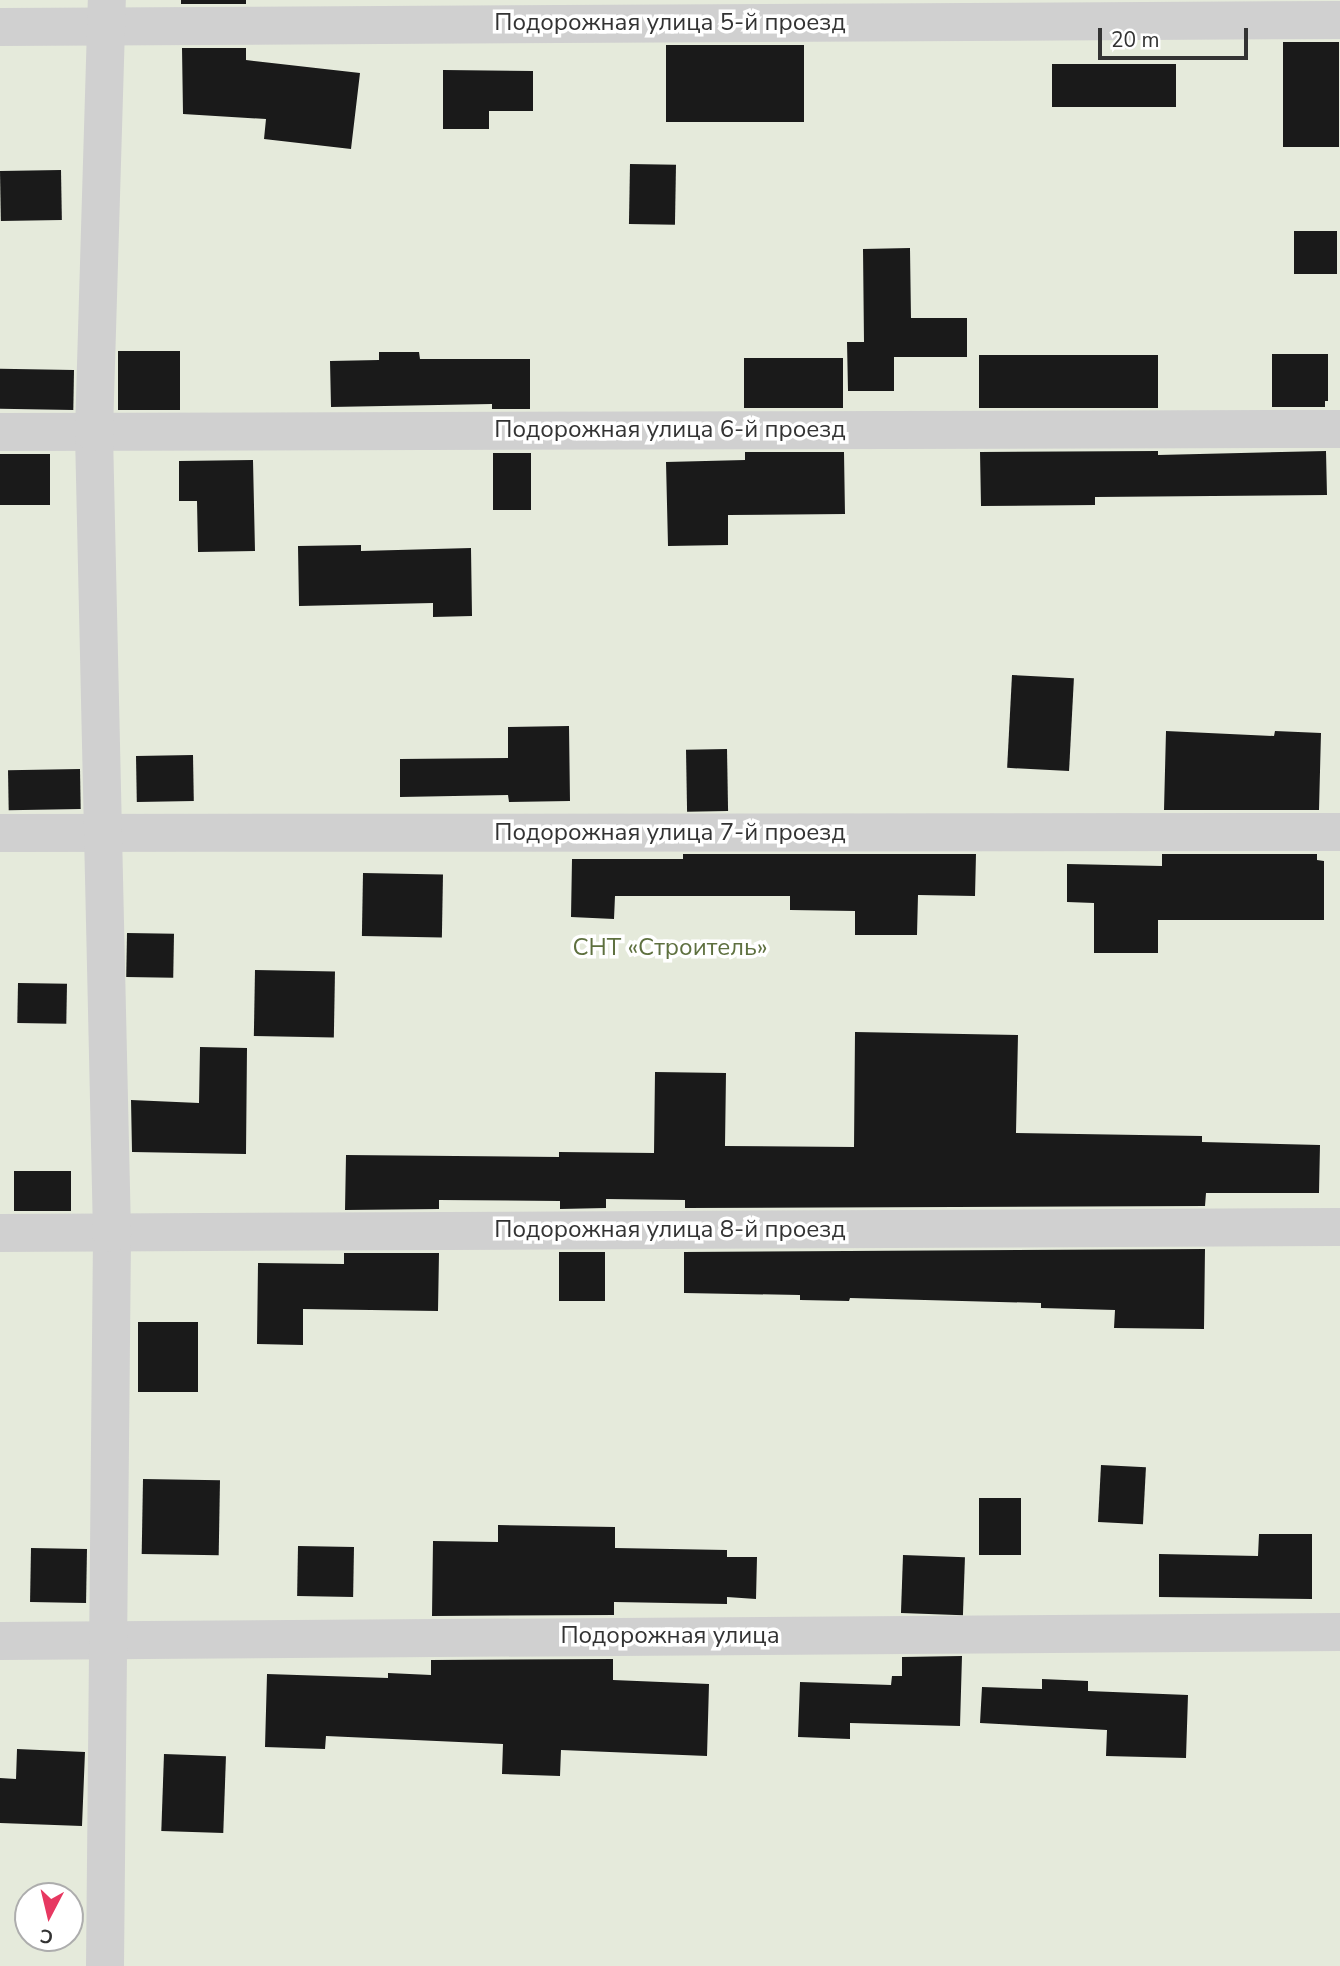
<!DOCTYPE html>
<html>
<head>
<meta charset="utf-8">
<style>
  body { margin:0 }
  #map { position:relative; width:1340px; height:1966px; overflow:hidden; background:#fff; font-family:"Nunito Sans",sans-serif }
  div>[style] { position:absolute }
  [style*='--x'] { left:calc(var(--x)*1px); top:calc(var(--y)*1px); width:calc(var(--w)*1px); rotate:calc(var(--a)*1deg) }
  .green>* { inset:0; background:#e5eadb }
  .building>* { inset:0; background:#1a1a1a; transform-origin:0 0 }
  .street>* { height:38px; margin:-19px; padding:0 19px; transform-origin:19px; border-radius:19px; background:#d0d0d0 }
  span { translate:-50% -50%; white-space:nowrap; text-align:center; line-height:1.15; -webkit-text-stroke:7px #fff; paint-order:stroke }
  .street-label { font-size:24px; color:#333 }
  .park-label { font-size:24px; color:#5e703f }
  .north { position:absolute; left:14px; top:1882px; width:70px; height:70px; box-sizing:border-box; background:#fff; border:2px solid #adadad; border-radius:50%; rotate:187deg; font-size:19px; font-weight:700; line-height:28px; text-align:center; color:#333 }
  .north::after { content:''; display:block; margin:auto; width:24px; height:32px; background:#e73861; clip-path:polygon(50% 0,100% 100%,50% 72%,0 100%) }
  .scale { position:absolute; left:1098px; top:28px; width:150px; height:32px; box-sizing:border-box; border:4px solid #333; border-top:0; padding-left:9px; font-size:21px; line-height:24px; white-space:nowrap; color:#333; -webkit-text-stroke:5px #fff; paint-order:stroke }
</style>
</head>
<body>
<div id="map">
  <div class="green">
    <i style="clip-path:polygon(evenodd,0 0,1340px 0,1340px 1966px,0 1966px,0 0,28px 1896px,70px 1896px,70px 1938px,28px 1938px,28px 1896px)"></i>
  </div>
  <div class="building">
    <i style="left:181px;top:0;width:65px;height:4px"></i>
    <i style="left:1283px;top:42px;width:56px;height:105px"></i>
    <i style="left:666px;top:45px;width:138px;height:77px"></i>
    <i style="clip-path:polygon(182px 48px,246px 48px,246px 60px,360px 73px,351px 149px,264px 139px,266px 119px,183px 114px)"></i>
    <i style="left:1052px;top:64px;width:124px;height:43px"></i>
    <i style="clip-path:polygon(443px 70px,533px 71px,533px 111px,489px 111px,489px 129px,443px 129px)"></i>
    <i style="left:630px;top:164px;width:46px;height:60px;rotate:1deg"></i>
    <i style="left:61px;top:170px;width:50px;height:61px;rotate:89deg"></i>
    <i style="left:1294px;top:231px;width:43px;height:43px"></i>
    <i style="clip-path:polygon(910px 248px,911px 318px,967px 318px,967px 357px,894px 357px,894px 391px,848px 391px,847px 342px,864px 342px,863px 249px)"></i>
    <i style="left:118px;top:351px;width:62px;height:59px"></i>
    <i style="clip-path:polygon(379px 352px,419px 352px,420px 359px,530px 359px,530px 409px,492px 409px,492px 404px,331px 407px,330px 361px,379px 360px)"></i>
    <i style="clip-path:polygon(1272px 354px,1328px 354px,1328px 401px,1325px 401px,1325px 407px,1272px 407px)"></i>
    <i style="left:1158px;top:355px;width:53px;height:179px;rotate:90deg"></i>
    <i style="left:843px;top:358px;width:50px;height:99px;rotate:90deg"></i>
    <i style="left:74px;top:370px;width:40px;height:74px;rotate:91deg"></i>
    <i style="clip-path:polygon(1158px 451px,1158px 455px,1326px 451px,1327px 495px,1095px 497px,1095px 505px,981px 506px,980px 452px)"></i>
    <i style="clip-path:polygon(745px 452px,844px 452px,845px 514px,728px 515px,728px 545px,668px 546px,666px 462px,745px 460px)"></i>
    <i style="left:493px;top:453px;width:38px;height:57px"></i>
    <i style="left:0;top:454px;width:50px;height:51px"></i>
    <i style="clip-path:polygon(253px 460px,255px 551px,198px 552px,197px 501px,179px 501px,179px 461px)"></i>
    <i style="clip-path:polygon(361px 545px,361px 551px,471px 548px,472px 616px,433px 617px,433px 603px,299px 606px,298px 546px)"></i>
    <i style="left:1012px;top:675px;width:62px;height:93px;rotate:3deg"></i>
    <i style="clip-path:polygon(569px 726px,570px 801px,509px 802px,508px 795px,400px 797px,400px 759px,508px 758px,508px 727px)"></i>
    <i style="clip-path:polygon(1166px 731px,1274px 736px,1275px 731px,1321px 733px,1319px 810px,1164px 810px)"></i>
    <i style="left:727px;top:749px;width:62px;height:41px;rotate:89deg"></i>
    <i style="left:193px;top:755px;width:46px;height:57px;rotate:89deg"></i>
    <i style="left:80px;top:769px;width:40px;height:72px;rotate:89deg"></i>
    <i style="clip-path:polygon(683px 854px,976px 854px,975px 896px,918px 895px,917px 935px,855px 935px,855px 911px,790px 910px,790px 896px,615px 896px,614px 919px,571px 917px,572px 859px,683px 859px)"></i>
    <i style="clip-path:polygon(1162px 854px,1317px 854px,1317px 860px,1324px 861px,1324px 920px,1158px 920px,1158px 953px,1094px 953px,1094px 903px,1067px 902px,1067px 864px,1162px 866px)"></i>
    <i style="left:363px;top:873px;width:80px;height:63px;rotate:1deg"></i>
    <i style="left:127px;top:933px;width:47px;height:44px;rotate:1deg"></i>
    <i style="left:255px;top:970px;width:80px;height:66px;rotate:1deg"></i>
    <i style="left:18px;top:983px;width:49px;height:40px;rotate:1deg"></i>
    <i style="clip-path:polygon(855px 1032px,1018px 1035px,1016px 1133px,1202px 1136px,1202px 1142px,1320px 1145px,1319px 1193px,1206px 1193px,1205px 1206px,685px 1208px,685px 1200px,606px 1199px,606px 1208px,560px 1209px,560px 1201px,439px 1200px,439px 1209px,345px 1210px,346px 1155px,559px 1157px,559px 1152px,654px 1153px,655px 1072px,726px 1073px,725px 1146px,854px 1147px)"></i>
    <i style="clip-path:polygon(200px 1047px,247px 1048px,246px 1154px,132px 1152px,131px 1100px,199px 1103px)"></i>
    <i style="left:14px;top:1171px;width:57px;height:40px"></i>
    <i style="clip-path:polygon(1205px 1249px,1204px 1329px,1114px 1328px,1115px 1310px,1041px 1308px,1041px 1303px,850px 1298px,849px 1301px,800px 1300px,800px 1295px,684px 1293px,684px 1252px)"></i>
    <i style="left:559px;top:1252px;width:46px;height:49px"></i>
    <i style="clip-path:polygon(344px 1253px,439px 1253px,438px 1311px,303px 1309px,303px 1345px,257px 1344px,258px 1263px,344px 1264px)"></i>
    <i style="left:138px;top:1322px;width:60px;height:70px"></i>
    <i style="left:1101px;top:1465px;width:45px;height:57px;rotate:3deg"></i>
    <i style="left:143px;top:1479px;width:77px;height:75px;rotate:1deg"></i>
    <i style="left:979px;top:1498px;width:42px;height:57px"></i>
    <i style="clip-path:polygon(498px 1525px,615px 1527px,615px 1548px,727px 1550px,727px 1557px,757px 1557px,756px 1599px,727px 1597px,727px 1604px,614px 1602px,614px 1615px,432px 1616px,433px 1541px,498px 1542px)"></i>
    <i style="clip-path:polygon(1259px 1534px,1312px 1534px,1312px 1599px,1159px 1597px,1159px 1554px,1258px 1556px)"></i>
    <i style="left:298px;top:1546px;width:56px;height:50px;rotate:1deg"></i>
    <i style="left:31px;top:1548px;width:56px;height:54px;rotate:1deg"></i>
    <i style="left:903px;top:1555px;width:62px;height:58px;rotate:2deg"></i>
    <i style="clip-path:polygon(962px 1656px,960px 1726px,850px 1723px,850px 1739px,798px 1737px,800px 1682px,891px 1685px,892px 1676px,902px 1676px,902px 1657px)"></i>
    <i style="clip-path:polygon(613px 1659px,613px 1680px,709px 1684px,707px 1756px,561px 1750px,560px 1776px,502px 1774px,503px 1744px,326px 1736px,325px 1749px,265px 1747px,267px 1674px,388px 1678px,388px 1673px,431px 1675px,431px 1660px)"></i>
    <i style="clip-path:polygon(1042px 1679px,1088px 1681px,1088px 1691px,1188px 1695px,1186px 1758px,1106px 1756px,1107px 1730px,980px 1723px,982px 1687px,1042px 1689px)"></i>
    <i style="clip-path:polygon(17px 1749px,85px 1752px,82px 1826px,0 1823px,0 1778px,16px 1779px)"></i>
    <i style="left:164px;top:1754px;width:62px;height:77px;rotate:2deg"></i>
  </div>
  <div class="street">
    <i style="--x:0;--y:27;--w:1340;--a:-0.3"></i>
    <i style="--x:0;--y:432;--w:1340;--a:-0.13"></i>
    <i style="--x:0;--y:833;--w:1340;--a:-0.04"></i>
    <i style="--x:0;--y:1233;--w:1340;--a:-0.26"></i>
    <i style="--x:0;--y:1641;--w:1340;--a:-0.38"></i>
    <i style="--x:105;--y:1966;--w:733;--a:-89.45"></i>
    <i style="--x:112;--y:1233;--w:801;--a:-91.29"></i>
    <i style="--x:94;--y:432;--w:432;--a:-88.3"></i>
  </div>
  <div class="street-label">
    <span style="left:670px;top:23px">Подорожная улица 5-й проезд</span>
    <span style="left:670px;top:430px">Подорожная улица 6-й проезд</span>
    <span style="left:670px;top:833px">Подорожная улица 7-й проезд</span>
    <span style="left:670px;top:1230px">Подорожная улица 8-й проезд</span>
    <span style="left:670px;top:1636px">Подорожная улица</span>
  </div>
  <div class="park-label">
    <span style="left:670px;top:948px">СНТ «Строитель»</span>
  </div>
  <div class="north">С</div>
  <div class="scale">20 m</div>
</div>
</body>
</html>
